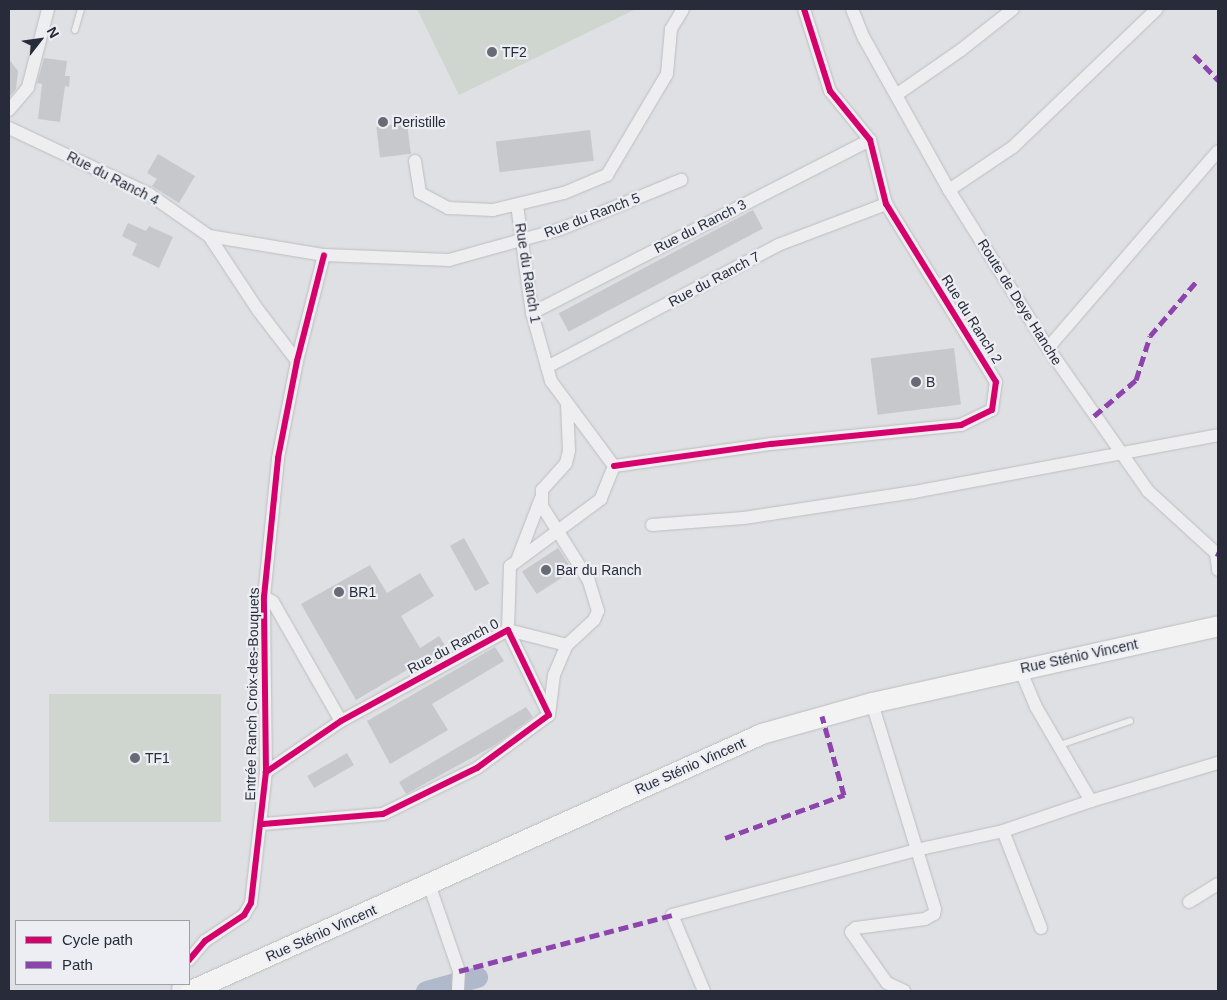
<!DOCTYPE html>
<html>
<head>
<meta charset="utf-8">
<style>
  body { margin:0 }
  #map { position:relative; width:1227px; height:1000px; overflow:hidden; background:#dfe0e3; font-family:Arial,sans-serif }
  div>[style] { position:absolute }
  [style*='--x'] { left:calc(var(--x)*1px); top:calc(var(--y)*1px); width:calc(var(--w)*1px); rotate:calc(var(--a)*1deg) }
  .green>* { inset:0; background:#ced6cf; transform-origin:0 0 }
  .river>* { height:21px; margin:-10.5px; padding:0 10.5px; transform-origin:10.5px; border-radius:10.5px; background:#afb9cb }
  .building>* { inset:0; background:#c6c8cb; transform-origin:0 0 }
  .roads { filter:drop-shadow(0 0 1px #bcbdc0) drop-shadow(0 0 1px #bcbdc0) }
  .lane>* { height:6px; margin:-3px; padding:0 3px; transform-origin:3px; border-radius:3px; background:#eeeef0 }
  .street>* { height:12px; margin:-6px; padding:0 6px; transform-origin:6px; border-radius:6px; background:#eeeef0 }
  .primary>* { height:20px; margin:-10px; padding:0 10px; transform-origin:10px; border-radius:10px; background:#f3f3f4 }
  .quiet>* { height:5px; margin-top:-2.5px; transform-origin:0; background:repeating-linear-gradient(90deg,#8e44ad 0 10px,transparent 0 15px) }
  .cycleway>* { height:6px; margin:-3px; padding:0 3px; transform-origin:3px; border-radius:3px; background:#d6006c }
  .dots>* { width:14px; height:14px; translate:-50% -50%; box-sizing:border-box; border:2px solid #eceef3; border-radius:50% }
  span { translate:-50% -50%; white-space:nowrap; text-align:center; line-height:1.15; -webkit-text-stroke:4.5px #eceef3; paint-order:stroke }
  .poi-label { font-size:14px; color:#282c3a }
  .left { translate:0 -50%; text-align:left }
  .street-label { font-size:14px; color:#282c3a }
  .frame { position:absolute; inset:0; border:10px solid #282c3a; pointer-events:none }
  .legend { position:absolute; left:15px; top:920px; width:175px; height:65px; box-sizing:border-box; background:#eceef3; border:1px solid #9ea0a9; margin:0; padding:6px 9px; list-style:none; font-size:15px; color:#282c3a }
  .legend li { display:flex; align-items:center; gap:10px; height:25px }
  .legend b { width:25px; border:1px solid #9ea0a9 }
  .north { position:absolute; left:15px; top:15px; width:50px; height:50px; -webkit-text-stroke:4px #eceef3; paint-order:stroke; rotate:60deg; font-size:14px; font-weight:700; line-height:20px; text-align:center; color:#282c3a }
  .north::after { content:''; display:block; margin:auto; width:18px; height:22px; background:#282c3a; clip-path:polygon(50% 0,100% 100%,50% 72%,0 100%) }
</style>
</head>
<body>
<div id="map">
  <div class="green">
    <i style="clip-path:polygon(417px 9px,636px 9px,459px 95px)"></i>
    <i style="left:49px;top:694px;width:172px;height:128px"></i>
  </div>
  <div class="river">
    <i style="--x:426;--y:991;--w:53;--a:-15.4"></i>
  </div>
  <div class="building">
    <i style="clip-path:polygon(44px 58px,67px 61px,65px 76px,70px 76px,69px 87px,65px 86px,60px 122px,38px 119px,42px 84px,37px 83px)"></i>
    <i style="clip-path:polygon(9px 59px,18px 71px,16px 89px,10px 96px)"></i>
    <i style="left:407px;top:123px;width:31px;height:31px;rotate:83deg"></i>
    <i style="left:590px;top:130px;width:31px;height:95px;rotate:83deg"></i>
    <i style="clip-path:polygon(158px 154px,195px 176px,179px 203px,152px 186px,157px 179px,147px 173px)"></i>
    <i style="left:753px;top:210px;width:21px;height:220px;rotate:62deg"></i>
    <i style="clip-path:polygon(128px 223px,146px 231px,149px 226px,173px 237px,159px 268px,132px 255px,137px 244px,122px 236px)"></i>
    <i style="left:954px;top:348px;width:57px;height:84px;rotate:83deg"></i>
    <i style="left:464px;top:538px;width:52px;height:16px;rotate:61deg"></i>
    <i style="left:558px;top:548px;width:27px;height:43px;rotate:57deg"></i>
    <i style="clip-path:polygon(370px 565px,387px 593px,420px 573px,434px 596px,401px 616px,420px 648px,439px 636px,446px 647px,356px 700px,301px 604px)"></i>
    <i style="clip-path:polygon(495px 647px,504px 661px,432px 704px,448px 730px,390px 764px,367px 721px)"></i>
    <i style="clip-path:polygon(526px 707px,533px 717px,495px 745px,406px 794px,399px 782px)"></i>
    <i style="left:347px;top:753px;width:14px;height:46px;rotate:60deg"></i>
  </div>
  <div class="roads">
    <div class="lane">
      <i style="--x:75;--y:30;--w:22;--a:-74"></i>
      <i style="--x:1060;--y:745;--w:74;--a:-18.9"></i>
    </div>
    <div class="street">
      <i style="--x:852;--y:9;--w:31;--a:68"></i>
      <i style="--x:864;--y:38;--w:174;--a:60.8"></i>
      <i style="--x:949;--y:190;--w:186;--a:57.9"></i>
      <i style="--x:1048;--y:348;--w:174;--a:55"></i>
      <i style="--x:1148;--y:491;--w:92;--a:42.4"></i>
      <i style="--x:1216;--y:553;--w:17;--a:83"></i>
      <i style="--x:896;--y:95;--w:79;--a:-34.7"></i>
      <i style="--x:961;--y:50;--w:66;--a:-38.3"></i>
      <i style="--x:9;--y:110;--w:30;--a:-50"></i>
      <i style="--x:28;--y:87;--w:81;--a:-75.6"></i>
      <i style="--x:9;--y:128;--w:155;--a:25.2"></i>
      <i style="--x:149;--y:194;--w:73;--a:35"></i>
      <i style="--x:209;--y:236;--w:89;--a:56.5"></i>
      <i style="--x:258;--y:310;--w:64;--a:52.6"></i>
      <i style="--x:415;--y:161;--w:32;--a:81"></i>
      <i style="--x:420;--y:193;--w:32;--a:28"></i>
      <i style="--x:448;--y:208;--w:45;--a:2.5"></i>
      <i style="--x:493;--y:210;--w:73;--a:-13.5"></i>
      <i style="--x:564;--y:193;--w:47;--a:-22.7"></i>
      <i style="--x:607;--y:175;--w:117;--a:-59.3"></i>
      <i style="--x:667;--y:74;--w:45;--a:-84.9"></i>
      <i style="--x:671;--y:29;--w:23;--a:-59"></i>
      <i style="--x:949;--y:190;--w:77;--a:-33.9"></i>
      <i style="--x:1013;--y:147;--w:199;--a:-43.8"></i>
      <i style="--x:517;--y:205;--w:109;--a:82.1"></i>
      <i style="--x:532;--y:313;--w:71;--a:74.4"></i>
      <i style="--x:551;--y:381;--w:106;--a:53.5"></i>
      <i style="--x:614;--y:466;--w:35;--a:112"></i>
      <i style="--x:601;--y:499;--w:113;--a:143.6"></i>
      <i style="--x:510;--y:566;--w:64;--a:91.8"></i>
      <i style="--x:508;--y:630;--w:61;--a:14.3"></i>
      <i style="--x:209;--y:236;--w:117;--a:9.4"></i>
      <i style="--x:324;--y:255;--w:125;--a:2.3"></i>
      <i style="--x:449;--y:260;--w:116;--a:-15.5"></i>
      <i style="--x:561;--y:229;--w:130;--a:-22.2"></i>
      <i style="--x:532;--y:313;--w:380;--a:-27.1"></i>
      <i style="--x:1048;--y:348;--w:260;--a:-49.2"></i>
      <i style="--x:547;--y:367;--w:261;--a:-27.8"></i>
      <i style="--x:778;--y:245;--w:116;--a:-20.8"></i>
      <i style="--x:614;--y:466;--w:159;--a:-8"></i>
      <i style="--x:771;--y:444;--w:191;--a:-5.7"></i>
      <i style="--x:961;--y:425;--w:34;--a:-26"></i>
      <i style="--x:992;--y:410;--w:28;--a:-82"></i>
      <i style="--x:996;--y:382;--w:209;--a:-121.7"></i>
      <i style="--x:886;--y:204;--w:66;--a:-104"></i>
      <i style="--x:870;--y:140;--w:63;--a:-129.2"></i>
      <i style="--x:830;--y:91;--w:86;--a:-107.6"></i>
      <i style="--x:652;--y:525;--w:92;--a:-4.4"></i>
      <i style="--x:744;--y:518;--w:172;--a:-8.7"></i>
      <i style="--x:914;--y:492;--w:309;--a:-10.6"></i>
      <i style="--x:518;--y:558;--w:64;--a:-69"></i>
      <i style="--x:264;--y:597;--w:10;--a:29"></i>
      <i style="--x:273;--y:602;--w:137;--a:60.3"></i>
      <i style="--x:1020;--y:669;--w:41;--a:67.2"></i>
      <i style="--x:1036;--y:707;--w:109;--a:59.7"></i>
      <i style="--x:1091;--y:801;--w:133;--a:-16.7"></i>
      <i style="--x:872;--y:703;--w:215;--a:73"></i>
      <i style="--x:935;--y:909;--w:5;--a:101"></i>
      <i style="--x:934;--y:914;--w:10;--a:151"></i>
      <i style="--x:925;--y:919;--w:70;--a:172.6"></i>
      <i style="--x:856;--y:928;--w:6;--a:141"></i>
      <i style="--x:851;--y:932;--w:62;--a:54.8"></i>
      <i style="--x:887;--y:983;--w:19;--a:25"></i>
      <i style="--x:549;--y:715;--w:40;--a:-82.9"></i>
      <i style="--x:554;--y:675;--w:33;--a:-67"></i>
      <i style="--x:567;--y:645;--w:37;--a:-43"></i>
      <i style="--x:594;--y:620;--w:10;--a:-66"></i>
      <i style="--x:598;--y:611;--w:31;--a:-107"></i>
      <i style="--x:589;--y:581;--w:89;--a:-122.1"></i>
      <i style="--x:542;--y:506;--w:16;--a:-90"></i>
      <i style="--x:542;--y:490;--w:36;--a:-48"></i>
      <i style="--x:566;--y:463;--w:12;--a:-76"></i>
      <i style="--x:569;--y:451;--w:47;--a:-92.4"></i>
      <i style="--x:263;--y:824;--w:120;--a:-4.8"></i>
      <i style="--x:383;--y:814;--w:105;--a:-26.1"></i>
      <i style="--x:477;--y:768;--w:89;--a:-36.4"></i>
      <i style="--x:549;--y:715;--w:94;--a:-115.8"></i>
      <i style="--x:508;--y:630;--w:190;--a:151.4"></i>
      <i style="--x:341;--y:721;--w:91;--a:145.8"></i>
      <i style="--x:429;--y:884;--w:92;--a:71"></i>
      <i style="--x:459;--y:971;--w:20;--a:93"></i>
      <i style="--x:1189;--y:902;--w:34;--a:-32"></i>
      <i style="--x:1041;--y:928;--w:104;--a:-111.4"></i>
      <i style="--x:1003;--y:831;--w:93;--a:-18.8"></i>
      <i style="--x:189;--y:960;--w:25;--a:-50"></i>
      <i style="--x:205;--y:941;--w:47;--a:-33.7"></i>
      <i style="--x:244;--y:915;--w:14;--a:-60"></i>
      <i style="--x:251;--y:903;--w:132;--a:-83.5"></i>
      <i style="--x:266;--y:772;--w:175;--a:-90.7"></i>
      <i style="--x:264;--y:597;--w:140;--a:-84.2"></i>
      <i style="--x:278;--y:458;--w:99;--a:-78.9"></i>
      <i style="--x:297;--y:361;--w:109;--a:-75.7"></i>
      <i style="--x:178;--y:991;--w:7;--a:-82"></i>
      <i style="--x:704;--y:991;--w:82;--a:-112.8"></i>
      <i style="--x:672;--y:915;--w:253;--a:-14.9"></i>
      <i style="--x:916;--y:850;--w:89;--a:-12.3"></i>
    </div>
    <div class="primary">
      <i style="--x:191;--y:991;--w:626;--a:-24.23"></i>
      <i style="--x:762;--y:734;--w:114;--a:-15.7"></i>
      <i style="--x:872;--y:703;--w:354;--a:-12.5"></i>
    </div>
  </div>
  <div class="quiet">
    <i style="--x:1194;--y:55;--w:35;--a:46"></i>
    <i style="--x:1094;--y:416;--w:55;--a:-40.6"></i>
    <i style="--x:1136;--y:380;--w:46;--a:-72.3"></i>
    <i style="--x:1150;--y:336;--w:71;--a:-49.6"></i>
    <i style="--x:1216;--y:553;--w:2;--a:27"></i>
    <i style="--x:725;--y:838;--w:127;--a:-19.9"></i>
    <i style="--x:844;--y:795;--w:82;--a:-105.6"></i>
    <i style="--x:459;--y:971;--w:220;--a:-14.7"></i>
  </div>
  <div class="cycleway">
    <i style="--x:614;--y:466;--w:159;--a:-8"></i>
    <i style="--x:771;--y:444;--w:191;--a:-5.7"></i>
    <i style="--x:961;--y:425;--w:34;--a:-26"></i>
    <i style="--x:992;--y:410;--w:28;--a:-82"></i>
    <i style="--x:996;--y:382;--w:209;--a:-121.7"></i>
    <i style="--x:886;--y:204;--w:66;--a:-104"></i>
    <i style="--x:870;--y:140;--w:63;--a:-129.2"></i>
    <i style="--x:830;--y:91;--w:86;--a:-107.6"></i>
    <i style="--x:263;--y:824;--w:120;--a:-4.8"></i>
    <i style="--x:383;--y:814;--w:105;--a:-26.1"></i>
    <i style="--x:477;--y:768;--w:89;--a:-36.4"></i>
    <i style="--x:549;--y:715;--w:94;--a:-115.8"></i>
    <i style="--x:508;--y:630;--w:190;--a:151.4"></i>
    <i style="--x:341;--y:721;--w:91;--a:145.8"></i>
    <i style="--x:189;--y:960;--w:25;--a:-50"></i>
    <i style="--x:205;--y:941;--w:47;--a:-33.7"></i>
    <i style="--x:244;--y:915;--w:14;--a:-60"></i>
    <i style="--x:251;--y:903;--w:132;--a:-83.5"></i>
    <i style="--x:266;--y:772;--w:175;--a:-90.7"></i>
    <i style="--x:264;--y:597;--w:140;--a:-84.2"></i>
    <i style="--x:278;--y:458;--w:99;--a:-78.9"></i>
    <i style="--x:297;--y:361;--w:109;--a:-75.7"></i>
  </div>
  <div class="dots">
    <i style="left:492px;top:52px;background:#686b75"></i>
    <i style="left:383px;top:122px;background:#686b75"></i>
    <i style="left:916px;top:382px;background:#686b75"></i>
    <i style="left:546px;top:570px;background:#686b75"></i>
    <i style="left:339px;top:592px;background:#686b75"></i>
    <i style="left:135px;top:758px;background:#686b75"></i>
  </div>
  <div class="poi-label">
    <span class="left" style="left:502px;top:52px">TF2</span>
    <span class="left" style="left:393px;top:122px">Peristille</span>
    <span class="left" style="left:926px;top:382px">B</span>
    <span class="left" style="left:556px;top:570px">Bar du Ranch</span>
    <span class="left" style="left:349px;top:592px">BR1</span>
    <span class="left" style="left:145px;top:758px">TF1</span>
  </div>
  <div class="street-label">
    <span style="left:113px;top:178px;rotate:27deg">Rue du Ranch 4</span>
    <span style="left:592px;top:215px;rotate:-21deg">Rue du Ranch 5</span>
    <span style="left:700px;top:226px;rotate:-27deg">Rue du Ranch 3</span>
    <span style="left:528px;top:273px;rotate:81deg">Rue du Ranch 1</span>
    <span style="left:714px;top:279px;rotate:-28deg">Rue du Ranch 7</span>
    <span style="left:1020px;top:302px;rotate:58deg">Route de Deye Hanche</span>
    <span style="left:972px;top:319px;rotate:58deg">Rue du Ranch 2</span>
    <span style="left:453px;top:646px;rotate:-28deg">Rue du Ranch 0</span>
    <span style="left:1079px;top:656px;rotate:-12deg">Rue Sténio Vincent</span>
    <span style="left:252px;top:694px;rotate:-89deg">Entrée Ranch Croix-des-Bouquets</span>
    <span style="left:690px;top:766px;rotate:-24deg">Rue Sténio Vincent</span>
    <span style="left:321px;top:933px;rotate:-24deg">Rue Sténio Vincent</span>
  </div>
  <div class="frame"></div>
  <ul class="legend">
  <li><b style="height:6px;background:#d6006c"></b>Cycle path</li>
  <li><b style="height:6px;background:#8e44ad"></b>Path</li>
  </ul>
  <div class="north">N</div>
</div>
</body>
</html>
